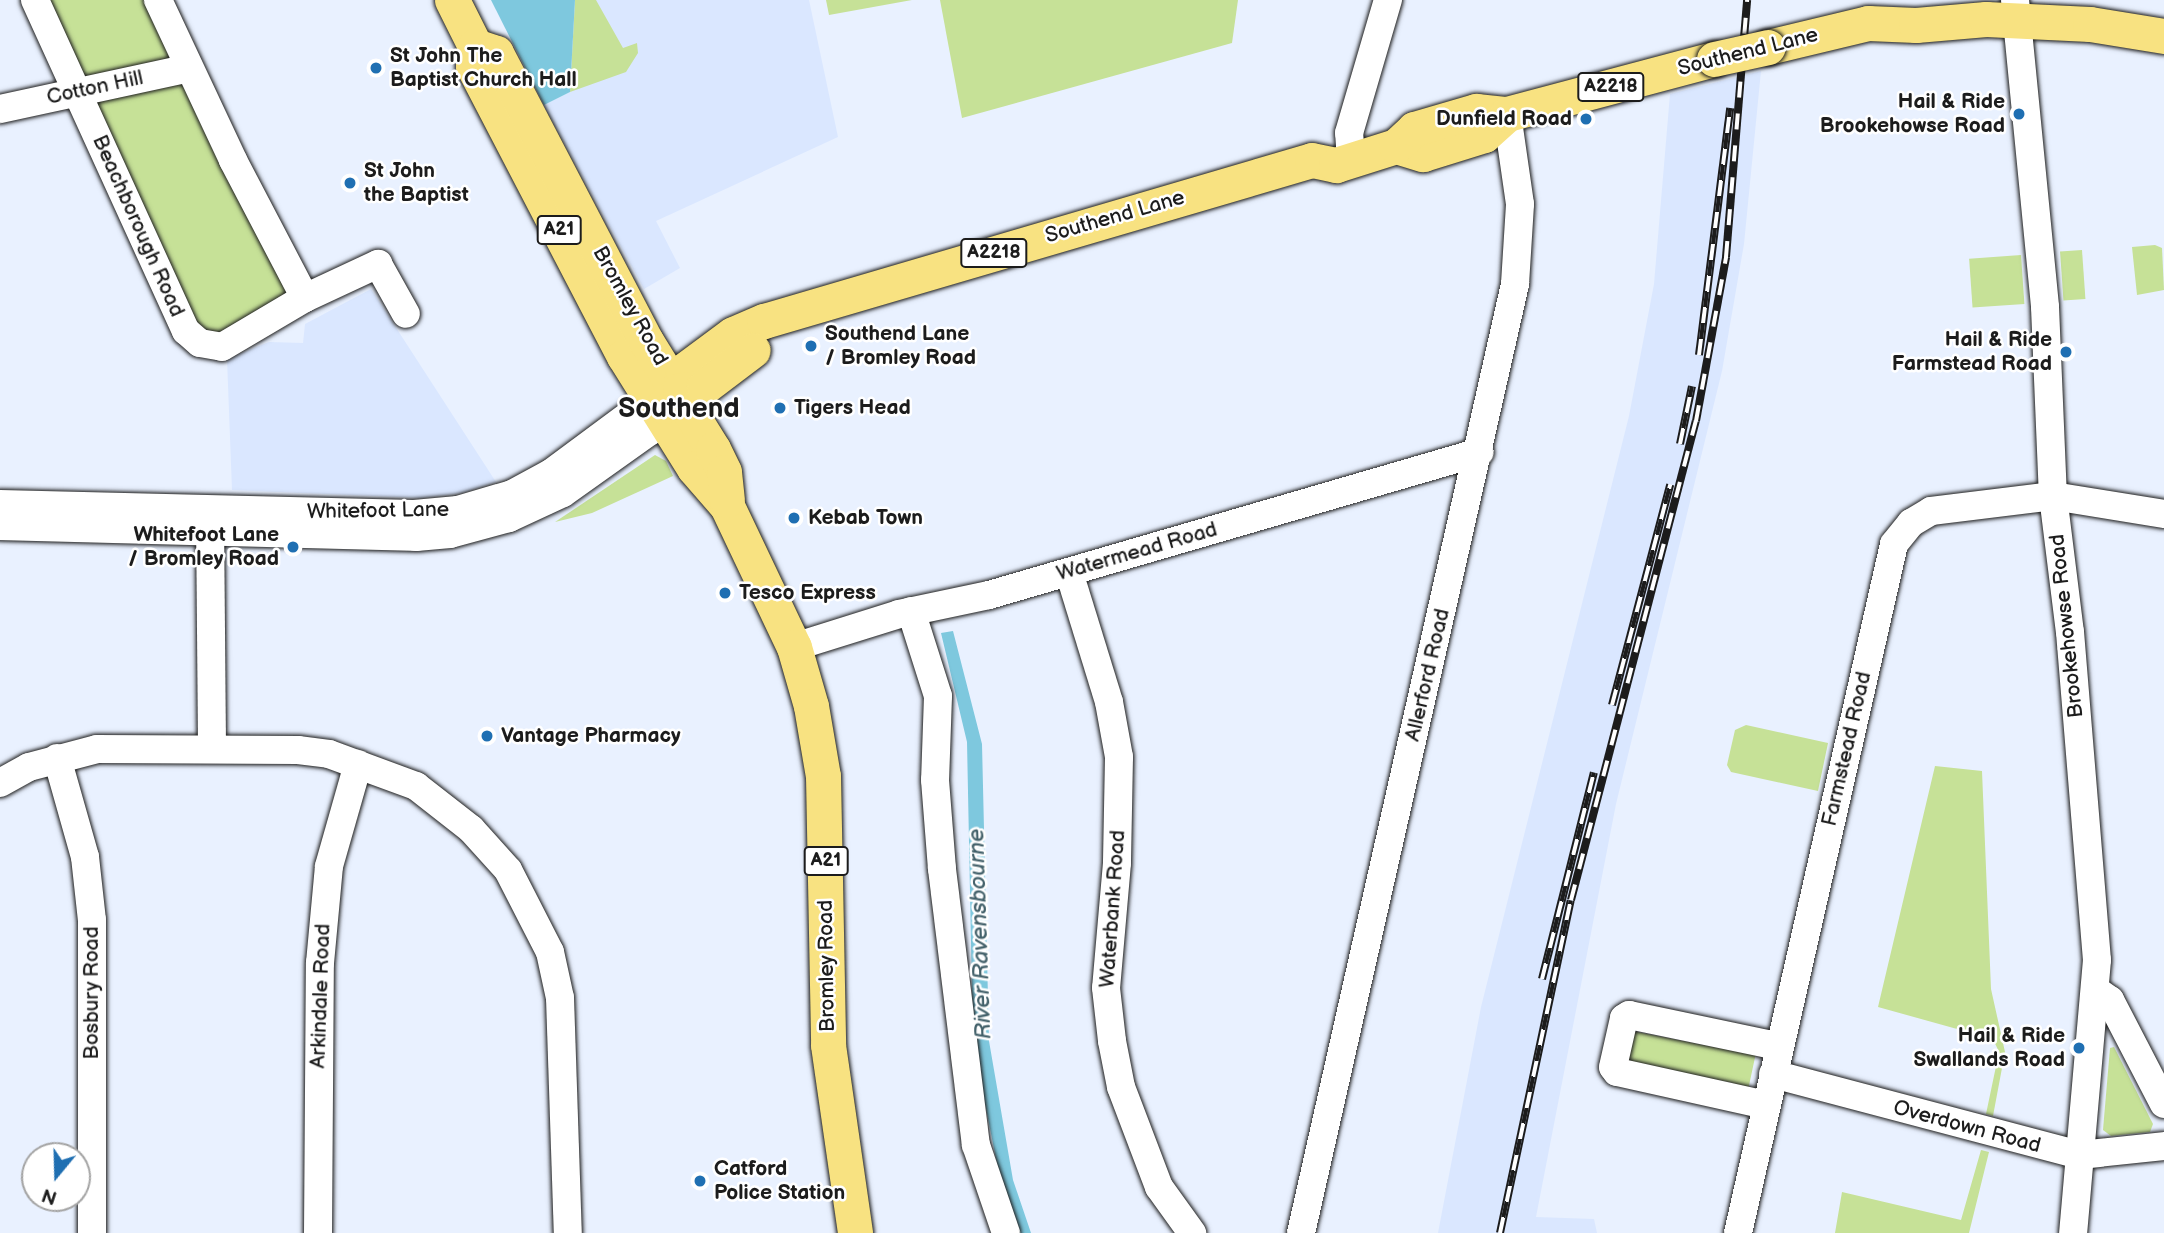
<!DOCTYPE html>
<html>
<head>
<meta charset="utf-8">
<style>
  body { margin:0 }
  #map { position:relative; width:2164px; height:1233px; overflow:hidden; background:#e9f1ff; font-family:"Balsamiq Sans",sans-serif }
  div>[style] { position:absolute }
  [style*='--x'] { left:calc(var(--x)*1px); top:calc(var(--y)*1px); width:calc(var(--w)*1px); rotate:calc(var(--a)*1deg) }
  .built>* { inset:0; background:#dae7ff }
  .green>* { inset:0; background:#c6e197; transform-origin:0 0 }
  .water>* { inset:0; background:#7ec8de }
  .roads { filter:drop-shadow(0 0 2px #1c1c1c) drop-shadow(0 0 2px #1c1c1c) }
  .minor>* { height:28px; margin:-14px; padding:0 14px; transform-origin:14px; border-radius:14px; background:#fff }
  .major>* { height:35px; margin:-17.5px; padding:0 17.5px; transform-origin:17.5px; border-radius:17.5px; background:#f8e281 }
  .rail>* { height:8px; margin-top:-4px; transform-origin:0; background:repeating-linear-gradient(90deg,#fff 0 16px,#1c1c1c 0 32px); box-sizing:border-box; border-block:2px solid #1c1c1c }
  .bridges { filter:drop-shadow(0 0 2px #1c1c1c) drop-shadow(0 0 2px #1c1c1c) }
  .major-bridge>* { height:35px; margin:-17.5px; padding:0 17.5px; transform-origin:17.5px; border-radius:17.5px; background:#f8e281 }
  .dots>* { width:19px; height:19px; translate:-50% -50%; box-sizing:border-box; border:4px solid #fff; border-radius:50% }
  span { translate:-50% -50%; white-space:nowrap; text-align:center; line-height:1.15; -webkit-text-stroke:5px #fff; paint-order:stroke }
  .shield-label span { padding:2px 5px; background:#fff; border:2px solid; border-radius:5px; -webkit-text-stroke-width:0 }
  .shield-label { font-size:19px; color:#1c1c1c; font-weight:700 }
  .street-label { font-size:21px; color:#1c1c1c }
  .poi-label { font-size:21px; color:#1c1c1c; font-weight:700 }
  .left { translate:0 -50%; text-align:left }
  .right { translate:-100% -50%; text-align:right }
  .water-label { font-size:23px; color:#43616a; font-style:italic }
  .district-label { font-size:28px; color:#1c1c1c; font-weight:700 }
  .north { position:absolute; left:21px; top:1142px; width:70px; height:70px; box-sizing:border-box; background:#fff; border:2px solid #a4a4a4; border-radius:50%; rotate:199deg; font-size:19px; font-weight:700; line-height:28px; text-align:center; color:#1c1c1c }
  .north::after { content:''; display:block; margin:auto; width:24px; height:32px; background:#1f6fb2; clip-path:polygon(50% 0,100% 100%,50% 72%,0 100%) }
</style>
</head>
<body>
<div id="map">
  <div class="built">
    <i style="clip-path:polygon(576px 0,809px 0,838px 137px,656px 221px,680px 268px,644px 289px,544px 105px,570px 92px)"></i>
    <i style="clip-path:polygon(1761px 71px,1744px 244px,1722px 371px,1616px 804px,1536px 1217px,1594px 1219px,1597px 1233px,1438px 1233px,1481px 1007px,1629px 416px,1654px 284px,1670px 94px)"></i>
    <i style="clip-path:polygon(371px 289px,496px 482px,462px 493px,421px 498px,232px 490px,227px 359px,269px 342px,303px 343px,305px 324px)"></i>
  </div>
  <div class="green">
    <i style="clip-path:polygon(44px 0,151px 0,295px 291px,222px 338px,203px 336px)"></i>
    <i style="clip-path:polygon(575px 0,596px 0,623px 48px,637px 43px,638px 53px,626px 72px,570px 92px)"></i>
    <i style="clip-path:polygon(826px 0,912px 0,829px 15px)"></i>
    <i style="clip-path:polygon(940px 0,1238px 0,1232px 43px,962px 118px)"></i>
    <i style="clip-path:polygon(2155px 245px,2162px 248px,2164px 290px,2137px 295px,2132px 247px)"></i>
    <i style="left:2082px;top:250px;width:49px;height:22px;rotate:86deg"></i>
    <i style="left:2021px;top:255px;width:49px;height:52px;rotate:86deg"></i>
    <i style="clip-path:polygon(655px 455px,666px 461px,673px 476px,592px 513px,555px 522px)"></i>
    <i style="clip-path:polygon(1746px 725px,1828px 743px,1818px 791px,1731px 772px,1727px 765px,1735px 730px)"></i>
    <i style="clip-path:polygon(1935px 766px,1982px 771px,1991px 989px,2005px 1052px,1993px 1116px,1986px 1114px,1999px 1052px,1993px 1039px,1878px 1007px)"></i>
    <i style="clip-path:polygon(1632px 1031px,1740px 1052px,1757px 1048px,1747px 1095px,1731px 1092px,1733px 1083px,1626px 1062px)"></i>
    <i style="clip-path:polygon(2114px 1047px,2153px 1124px,2150px 1132px,2111px 1136px,2103px 1130px,2110px 1048px)"></i>
    <i style="clip-path:polygon(1981px 1150px,1989px 1152px,1969px 1233px,1835px 1233px,1842px 1192px,1961px 1220px)"></i>
  </div>
  <div class="water">
    <i style="clip-path:polygon(491px 0,575px 0,570px 92px,544px 105px)"></i>
    <i style="clip-path:polygon(953px 631px,982px 744px,989px 1041px,1013px 1180px,1031px 1233px,1016px 1233px,1001px 1184px,973px 1043px,967px 742px,941px 633px)"></i>
  </div>
  <div class="roads">
    <div class="minor">
      <i style="--x:35;--y:0;--w:364;--a:65.5"></i>
      <i style="--x:186;--y:331;--w:18;--a:41"></i>
      <i style="--x:200;--y:343;--w:22;--a:10"></i>
      <i style="--x:222;--y:347;--w:96;--a:-30.6"></i>
      <i style="--x:305;--y:298;--w:156;--a:-117.6"></i>
      <i style="--x:233;--y:160;--w:177;--a:-115.1"></i>
      <i style="--x:2015;--y:0;--w:308;--a:84.4"></i>
      <i style="--x:2045;--y:307;--w:189;--a:87.6"></i>
      <i style="--x:2053;--y:496;--w:137;--a:82.9"></i>
      <i style="--x:2070;--y:632;--w:329;--a:85.3"></i>
      <i style="--x:2097;--y:960;--w:274;--a:95"></i>
      <i style="--x:0;--y:109;--w:193;--a:-12.2"></i>
      <i style="--x:1351;--y:160;--w:27;--a:-94"></i>
      <i style="--x:1349;--y:133;--w:139;--a:-73.7"></i>
      <i style="--x:305;--y:298;--w:81;--a:-25"></i>
      <i style="--x:378;--y:264;--w:57;--a:60.8"></i>
      <i style="--x:0;--y:504;--w:414;--a:1.4"></i>
      <i style="--x:414;--y:514;--w:44;--a:-5.2"></i>
      <i style="--x:458;--y:510;--w:56;--a:-16.5"></i>
      <i style="--x:512;--y:494;--w:44;--a:-28.3"></i>
      <i style="--x:551;--y:473;--w:102;--a:-36.6"></i>
      <i style="--x:633;--y:412;--w:25;--a:-2"></i>
      <i style="--x:658;--y:411;--w:22;--a:112"></i>
      <i style="--x:650;--y:431;--w:107;--a:144.5"></i>
      <i style="--x:563;--y:493;--w:60;--a:155.2"></i>
      <i style="--x:509;--y:518;--w:61;--a:164.8"></i>
      <i style="--x:450;--y:534;--w:34;--a:175"></i>
      <i style="--x:416;--y:537;--w:416;--a:-178.5"></i>
      <i style="--x:210;--y:516;--w:232;--a:89.5"></i>
      <i style="--x:1069;--y:572;--w:136;--a:72.9"></i>
      <i style="--x:1109;--y:702;--w:56;--a:79.7"></i>
      <i style="--x:1119;--y:757;--w:106;--a:91.1"></i>
      <i style="--x:1117;--y:863;--w:125;--a:95"></i>
      <i style="--x:1106;--y:988;--w:53;--a:83.5"></i>
      <i style="--x:1112;--y:1041;--w:47;--a:78.9"></i>
      <i style="--x:1121;--y:1087;--w:107;--a:69.2"></i>
      <i style="--x:1159;--y:1187;--w:57;--a:54.3"></i>
      <i style="--x:911;--y:611;--w:89;--a:72.4"></i>
      <i style="--x:938;--y:696;--w:84;--a:92"></i>
      <i style="--x:935;--y:780;--w:89;--a:85.5"></i>
      <i style="--x:942;--y:869;--w:278;--a:83"></i>
      <i style="--x:976;--y:1145;--w:93;--a:71.2"></i>
      <i style="--x:794;--y:647;--w:110;--a:-17.4"></i>
      <i style="--x:899;--y:614;--w:92;--a:-11.9"></i>
      <i style="--x:989;--y:595;--w:511;--a:-16.24"></i>
      <i style="--x:57;--y:758;--w:103;--a:74.2"></i>
      <i style="--x:85;--y:857;--w:63;--a:83.7"></i>
      <i style="--x:92;--y:920;--w:313;--a:90"></i>
      <i style="--x:0;--y:783;--w:33;--a:-29"></i>
      <i style="--x:29;--y:767;--w:70;--a:-14.8"></i>
      <i style="--x:97;--y:749;--w:201;--a:0.3"></i>
      <i style="--x:298;--y:750;--w:31;--a:7"></i>
      <i style="--x:329;--y:754;--w:93;--a:20.2"></i>
      <i style="--x:416;--y:786;--w:70;--a:38"></i>
      <i style="--x:471;--y:829;--w:55;--a:47.9"></i>
      <i style="--x:508;--y:870;--w:92;--a:62.9"></i>
      <i style="--x:550;--y:952;--w:47;--a:77.7"></i>
      <i style="--x:560;--y:998;--w:235;--a:88.1"></i>
      <i style="--x:2097;--y:991;--w:16;--a:35"></i>
      <i style="--x:2110;--y:1000;--w:117;--a:62.6"></i>
      <i style="--x:1773;--y:1074;--w:318;--a:14.8"></i>
      <i style="--x:2080;--y:1155;--w:84;--a:-6.1"></i>
      <i style="--x:1766;--y:1105;--w:153;--a:-167.5"></i>
      <i style="--x:1617;--y:1072;--w:6;--a:-129"></i>
      <i style="--x:1613;--y:1067;--w:50;--a:-77.3"></i>
      <i style="--x:1624;--y:1018;--w:6;--a:-31"></i>
      <i style="--x:1629;--y:1015;--w:152;--a:11.8"></i>
      <i style="--x:318;--y:1233;--w:270;--a:-89.6"></i>
      <i style="--x:320;--y:963;--w:97;--a:-84.7"></i>
      <i style="--x:329;--y:866;--w:106;--a:-74.1"></i>
      <i style="--x:1301;--y:1233;--w:973;--a:-77.29"></i>
      <i style="--x:1515;--y:284;--w:80;--a:-86.4"></i>
      <i style="--x:1520;--y:204;--w:91;--a:-98.2"></i>
      <i style="--x:1738;--y:1233;--w:706;--a:-77.24"></i>
      <i style="--x:1894;--y:544;--w:27;--a:-51"></i>
      <i style="--x:1911;--y:523;--w:23;--a:-31"></i>
      <i style="--x:1931;--y:511;--w:123;--a:-7"></i>
      <i style="--x:2053;--y:496;--w:112;--a:9.2"></i>
    </div>
    <div class="major">
      <i style="--x:452;--y:0;--w:51;--a:63.4"></i>
      <i style="--x:475;--y:46;--w:20;--a:96"></i>
      <i style="--x:473;--y:66;--w:327;--a:62.5"></i>
      <i style="--x:624;--y:356;--w:132;--a:58"></i>
      <i style="--x:694;--y:468;--w:50;--a:49"></i>
      <i style="--x:727;--y:506;--w:156;--a:64.6"></i>
      <i style="--x:794;--y:647;--w:61;--a:73.9"></i>
      <i style="--x:811;--y:706;--w:71;--a:80.3"></i>
      <i style="--x:823;--y:776;--w:269;--a:88.9"></i>
      <i style="--x:828;--y:1045;--w:190;--a:81.8"></i>
      <i style="--x:475;--y:46;--w:22;--a:18"></i>
      <i style="--x:496;--y:53;--w:325;--a:62.5"></i>
      <i style="--x:646;--y:341;--w:127;--a:58.2"></i>
      <i style="--x:713;--y:449;--w:25;--a:64"></i>
      <i style="--x:724;--y:472;--w:28;--a:84"></i>
      <i style="--x:1768;--y:47;--w:103;--a:-13.5"></i>
      <i style="--x:1868;--y:23;--w:48;--a:2.4"></i>
      <i style="--x:1916;--y:25;--w:70;--a:-4.9"></i>
      <i style="--x:1986;--y:19;--w:104;--a:2.8"></i>
      <i style="--x:2090;--y:24;--w:75;--a:9.2"></i>
      <i style="--x:1396;--y:146;--w:28;--a:17"></i>
      <i style="--x:1423;--y:154;--w:64;--a:-17.3"></i>
      <i style="--x:1484;--y:135;--w:31;--a:-42"></i>
      <i style="--x:680;--y:390;--w:19;--a:-81"></i>
      <i style="--x:683;--y:371;--w:62;--a:-36.5"></i>
      <i style="--x:733;--y:334;--w:34;--a:-23"></i>
      <i style="--x:764;--y:321;--w:571;--a:-16.37"></i>
      <i style="--x:1312;--y:160;--w:25;--a:12"></i>
      <i style="--x:1336;--y:165;--w:63;--a:-17.6"></i>
      <i style="--x:1396;--y:146;--w:25;--a:-43"></i>
      <i style="--x:1414;--y:129;--w:65;--a:-16.2"></i>
      <i style="--x:1476;--y:111;--w:31;--a:6"></i>
      <i style="--x:1507;--y:114;--w:214;--a:-14.9"></i>
      <i style="--x:663;--y:406;--w:23;--a:-43"></i>
      <i style="--x:680;--y:390;--w:24;--a:-7"></i>
      <i style="--x:704;--y:387;--w:61;--a:-37.1"></i>
    </div>
  </div>
  <div class="rail">
    <i style="--x:1699;--y:355;--w:249;--a:-82.8"></i>
    <i style="--x:1680;--y:444;--w:59;--a:-78.3"></i>
    <i style="--x:1612;--y:705;--w:228;--a:-75.2"></i>
    <i style="--x:1542;--y:979;--w:213;--a:-75.9"></i>
    <i style="--x:1500;--y:1233;--w:340;--a:-78"></i>
    <i style="--x:1571;--y:900;--w:495;--a:-75.4"></i>
    <i style="--x:1696;--y:421;--w:167;--a:-79.6"></i>
    <i style="--x:1726;--y:257;--w:258;--a:-85.3"></i>
  </div>
  <div class="bridges">
    <div class="major-bridge">
      <i style="--x:1714;--y:59;--w:55;--a:-12.5"></i>
    </div>
  </div>
  <div class="dots">
    <i style="left:376px;top:68px;background:#1f6fb2"></i>
    <i style="left:2019px;top:114px;background:#1f6fb2"></i>
    <i style="left:1586px;top:119px;background:#1f6fb2"></i>
    <i style="left:350px;top:183px;background:#1f6fb2"></i>
    <i style="left:811px;top:346px;background:#1f6fb2"></i>
    <i style="left:2066px;top:352px;background:#1f6fb2"></i>
    <i style="left:780px;top:408px;background:#1f6fb2"></i>
    <i style="left:794px;top:518px;background:#1f6fb2"></i>
    <i style="left:293px;top:547px;background:#1f6fb2"></i>
    <i style="left:725px;top:593px;background:#1f6fb2"></i>
    <i style="left:487px;top:736px;background:#1f6fb2"></i>
    <i style="left:2079px;top:1048px;background:#1f6fb2"></i>
    <i style="left:700px;top:1181px;background:#1f6fb2"></i>
  </div>
  <div class="shield-label">
    <span style="left:1611px;top:87px">A2218</span>
    <span style="left:559px;top:230px">A21</span>
    <span style="left:994px;top:253px">A2218</span>
    <span style="left:826px;top:861px">A21</span>
  </div>
  <div class="street-label">
    <span style="left:1748px;top:52px;rotate:-14deg">Southend Lane</span>
    <span style="left:95px;top:88px;rotate:-12deg">Cotton Hill</span>
    <span style="left:1115px;top:217px;rotate:-16deg">Southend Lane</span>
    <span style="left:138px;top:226px;rotate:66deg">Beachborough Road</span>
    <span style="left:630px;top:306px;rotate:61deg">Bromley Road</span>
    <span style="left:378px;top:511px;rotate:-1deg">Whitefoot Lane</span>
    <span style="left:1137px;top:552px;rotate:-16deg">Watermead Road</span>
    <span style="left:2067px;top:626px;rotate:-96deg">Brookehowse Road</span>
    <span style="left:1428px;top:675px;rotate:-77deg">Allerford Road</span>
    <span style="left:1847px;top:749px;rotate:-77deg">Farmstead Road</span>
    <span style="left:1113px;top:909px;rotate:-86deg">Waterbank Road</span>
    <span style="left:827px;top:966px;rotate:-91deg">Bromley Road</span>
    <span style="left:92px;top:993px;rotate:-90deg">Bosbury Road</span>
    <span style="left:321px;top:996px;rotate:-88deg">Arkindale Road</span>
    <span style="left:1967px;top:1127px;rotate:15deg">Overdown Road</span>
  </div>
  <div class="poi-label">
    <span class="left" style="left:390px;top:68px">St John The<br>Baptist Church Hall</span>
    <span class="right" style="left:2005px;top:114px">Hail &amp; Ride<br>Brookehowse Road</span>
    <span class="right" style="left:1572px;top:119px">Dunfield Road</span>
    <span class="left" style="left:364px;top:183px">St John<br>the Baptist</span>
    <span class="left" style="left:825px;top:346px">Southend Lane<br>/ Bromley Road</span>
    <span class="right" style="left:2052px;top:352px">Hail &amp; Ride<br>Farmstead Road</span>
    <span class="left" style="left:794px;top:408px">Tigers Head</span>
    <span class="left" style="left:808px;top:518px">Kebab Town</span>
    <span class="right" style="left:279px;top:547px">Whitefoot Lane<br>/ Bromley Road</span>
    <span class="left" style="left:739px;top:593px">Tesco Express</span>
    <span class="left" style="left:501px;top:736px">Vantage Pharmacy</span>
    <span class="right" style="left:2065px;top:1048px">Hail &amp; Ride<br>Swallands Road</span>
    <span class="left" style="left:714px;top:1181px">Catford<br>Police Station</span>
  </div>
  <div class="water-label">
    <span style="left:980px;top:934px;rotate:-92deg">River Ravensbourne</span>
  </div>
  <div class="district-label">
    <span style="left:679px;top:409px">Southend</span>
  </div>
  <div class="north">N</div>
</div>
</body>
</html>
